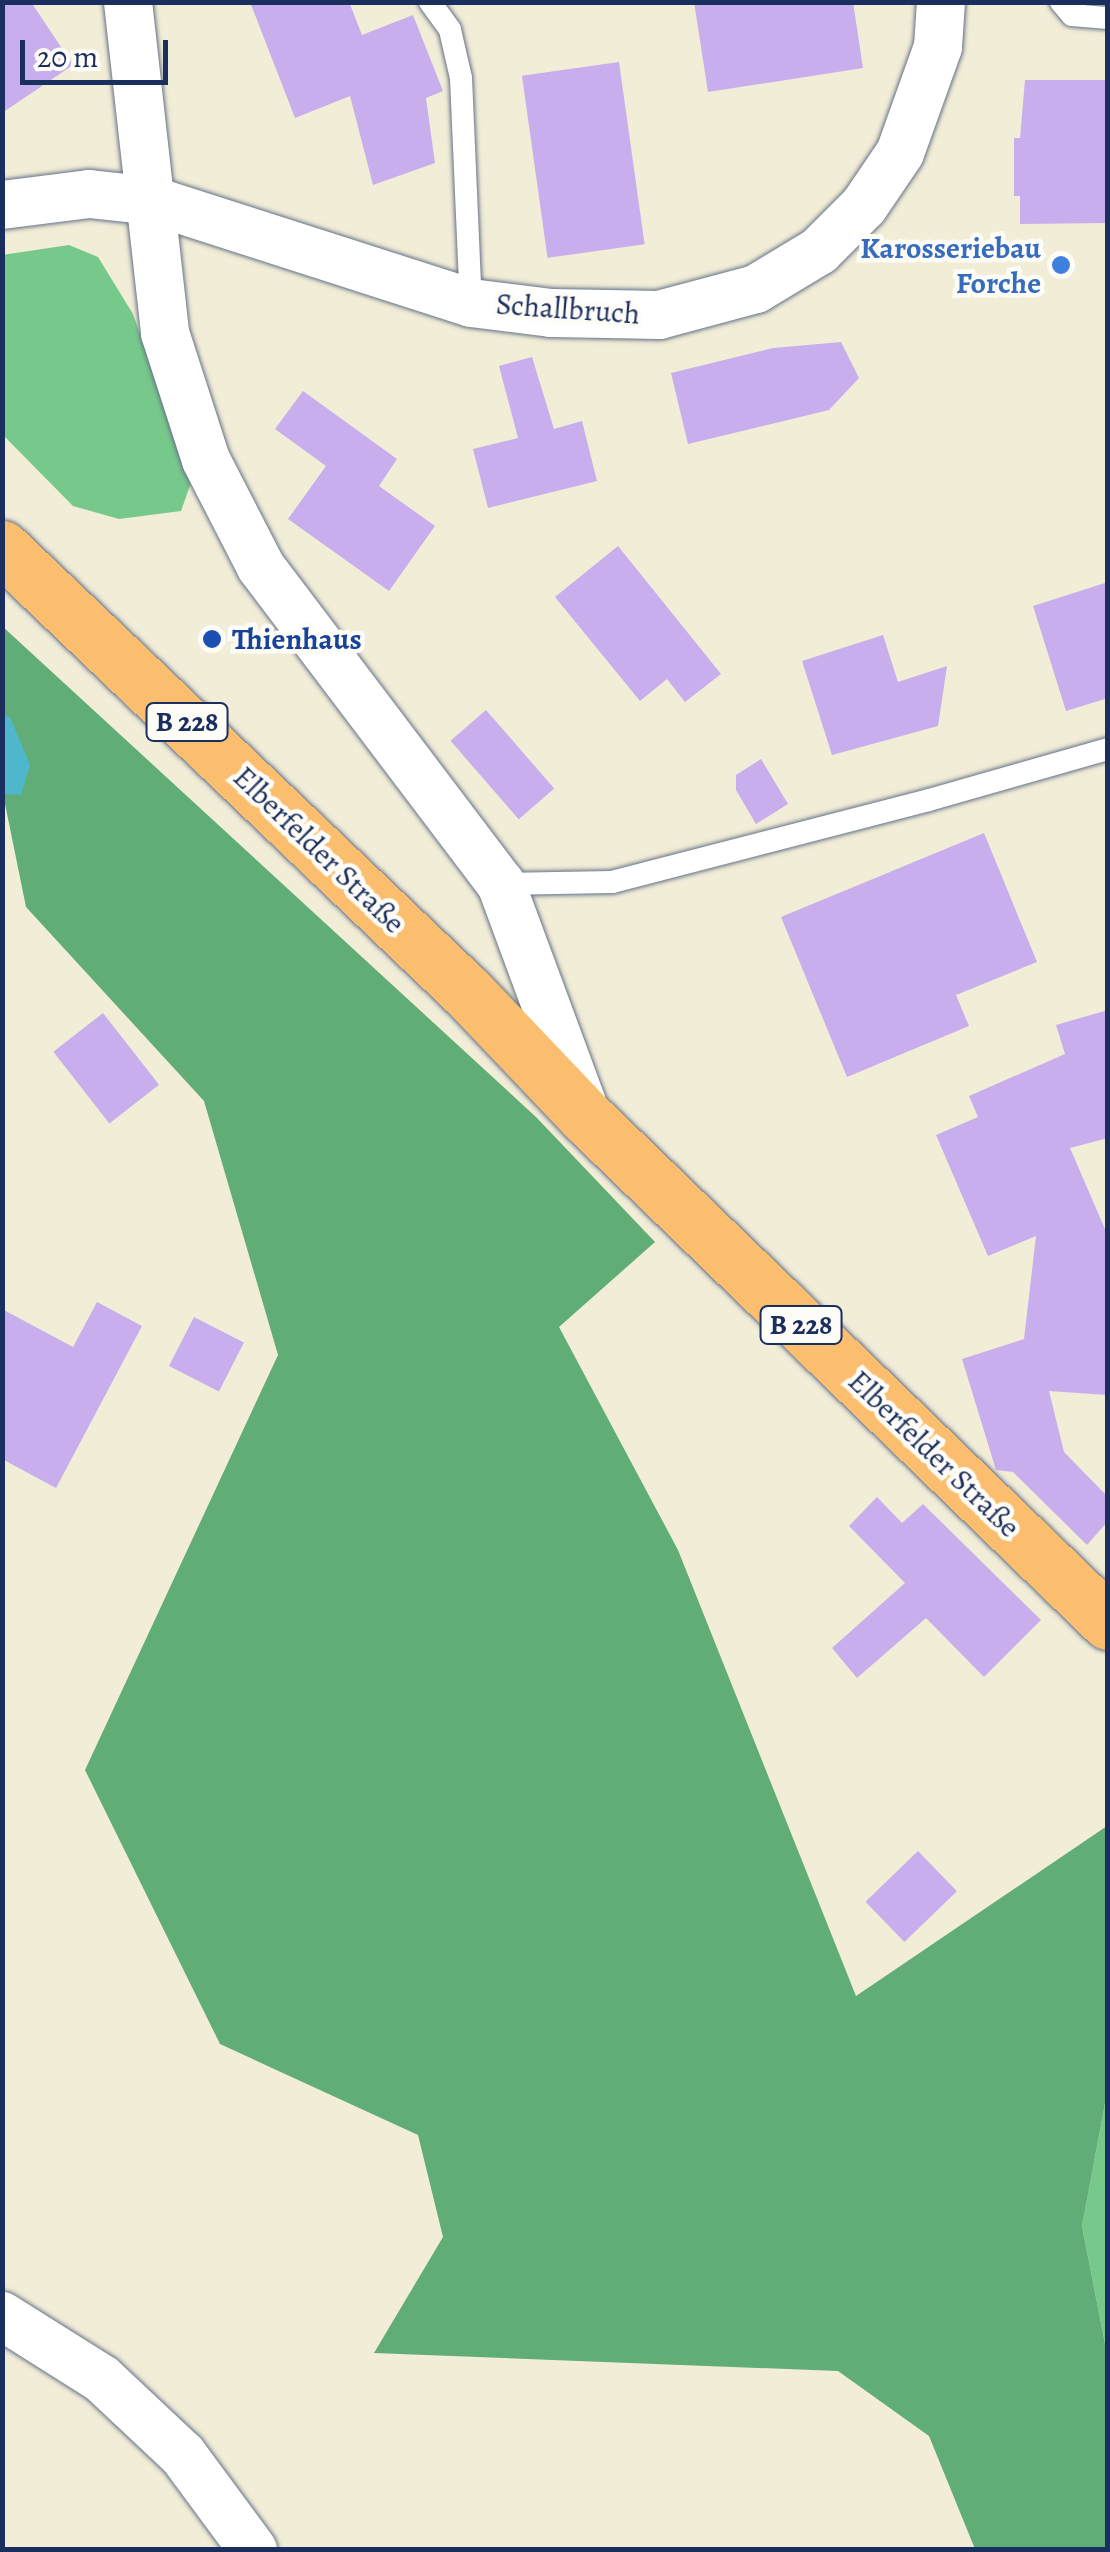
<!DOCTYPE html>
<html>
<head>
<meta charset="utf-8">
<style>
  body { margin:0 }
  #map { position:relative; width:1110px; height:2552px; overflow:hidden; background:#f1edd7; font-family:Alegreya,serif }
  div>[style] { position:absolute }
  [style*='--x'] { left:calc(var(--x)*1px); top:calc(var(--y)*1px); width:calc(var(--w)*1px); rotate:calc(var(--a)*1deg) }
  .green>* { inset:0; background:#77c98b }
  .forest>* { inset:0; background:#61ad77 }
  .water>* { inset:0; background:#4eb7cb }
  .building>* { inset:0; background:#c9aeed; transform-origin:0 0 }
  .roads { filter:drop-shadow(0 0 2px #667288) drop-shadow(0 0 2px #667288) }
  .lane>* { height:22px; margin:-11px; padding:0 11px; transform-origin:11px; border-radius:11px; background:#fff }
  .street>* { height:48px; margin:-24px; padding:0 24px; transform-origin:24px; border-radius:24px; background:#fff }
  .primary>* { height:55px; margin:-27.5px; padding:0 27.5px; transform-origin:27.5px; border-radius:27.5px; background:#fbbe6e }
  .dots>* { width:28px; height:28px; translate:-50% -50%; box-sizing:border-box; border:5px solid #fdfcf7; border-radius:50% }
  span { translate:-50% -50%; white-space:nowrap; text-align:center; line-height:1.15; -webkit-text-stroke:9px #fdfcf7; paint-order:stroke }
  .shield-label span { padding:2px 8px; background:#fdfcf7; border:2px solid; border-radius:8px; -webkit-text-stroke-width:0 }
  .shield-label { font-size:28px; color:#1b2f5e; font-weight:700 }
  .shop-label { font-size:30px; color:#366cbe; font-weight:700 }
  .right { translate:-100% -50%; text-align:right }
  .street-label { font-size:30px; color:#1b2f5e }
  .transit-label { font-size:30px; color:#164399; font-weight:700 }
  .left { translate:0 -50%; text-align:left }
  .frame { position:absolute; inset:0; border:5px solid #1b2f5e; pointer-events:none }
  .scale { position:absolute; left:20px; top:40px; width:148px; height:45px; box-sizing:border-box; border:5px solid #1b2f5e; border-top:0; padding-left:12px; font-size:30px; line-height:35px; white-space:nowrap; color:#1b2f5e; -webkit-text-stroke:8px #fdfcf7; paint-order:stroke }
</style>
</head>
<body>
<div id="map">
  <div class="green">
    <i style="clip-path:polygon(69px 245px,98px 257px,133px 314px,192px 480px,181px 511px,119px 519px,73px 506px,3px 435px,2px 255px)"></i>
    <i style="clip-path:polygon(1107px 2093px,1107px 2354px,1082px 2226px)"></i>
  </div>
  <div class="forest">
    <i style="clip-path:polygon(2px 626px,536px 1117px,655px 1242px,559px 1327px,678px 1550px,856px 1996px,1107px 1826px,1107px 2093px,1082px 2226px,1107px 2354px,1107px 2549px,975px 2549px,929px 2436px,838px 2371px,374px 2353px,443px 2237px,418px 2135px,220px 2044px,85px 1770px,278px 1355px,204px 1101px,26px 907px,3px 794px)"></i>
  </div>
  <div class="water">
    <i style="clip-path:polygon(3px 716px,10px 717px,30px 765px,21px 795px,3px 794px)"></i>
  </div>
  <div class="building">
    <i style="clip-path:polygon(2px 2px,31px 2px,73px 65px,2px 113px)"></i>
    <i style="clip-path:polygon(250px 2px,349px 2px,362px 35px,413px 15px,443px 91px,426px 98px,435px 163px,373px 185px,350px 96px,295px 118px)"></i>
    <i style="clip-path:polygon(694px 2px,853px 2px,863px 68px,708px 92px)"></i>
    <i style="left:619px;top:62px;width:184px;height:98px;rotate:82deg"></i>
    <i style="clip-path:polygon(1025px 80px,1108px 80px,1108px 223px,1020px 224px,1020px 196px,1014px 196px,1014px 138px,1020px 138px)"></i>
    <i style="clip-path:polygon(841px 342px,859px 378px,829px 410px,688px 444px,671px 373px,773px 348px)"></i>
    <i style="clip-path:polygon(532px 357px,554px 429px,582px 421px,597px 481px,488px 508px,473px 449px,518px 438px,499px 366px)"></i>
    <i style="clip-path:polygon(303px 391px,397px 459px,379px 486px,435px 526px,389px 591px,288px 519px,326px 466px,275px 429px)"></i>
    <i style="clip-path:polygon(618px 546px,721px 674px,685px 702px,667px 679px,640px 701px,555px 597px)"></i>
    <i style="clip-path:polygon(1108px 582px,1108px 698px,1066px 711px,1033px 606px)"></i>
    <i style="clip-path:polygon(883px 635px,898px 682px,947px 666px,938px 726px,832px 755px,802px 661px)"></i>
    <i style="left:486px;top:710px;width:104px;height:47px;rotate:49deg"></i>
    <i style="clip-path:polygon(761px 759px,788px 804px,756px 824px,736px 790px,736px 775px)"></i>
    <i style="clip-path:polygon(984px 833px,1037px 962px,956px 995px,969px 1026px,847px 1077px,781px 917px)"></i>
    <i style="clip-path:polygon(1108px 1010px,1108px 1138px,1070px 1148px,1108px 1236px,1107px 1395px,1049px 1391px,1064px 1452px,1108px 1497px,1108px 1521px,1087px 1545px,1013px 1472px,996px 1470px,962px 1359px,1024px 1339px,1036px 1236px,988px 1256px,936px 1135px,978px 1117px,969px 1096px,1065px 1054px,1056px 1025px)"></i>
    <i style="left:103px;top:1013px;width:91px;height:63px;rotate:52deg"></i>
    <i style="clip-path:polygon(97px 1302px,142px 1326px,56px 1488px,2px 1459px,2px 1309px,73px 1347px)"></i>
    <i style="left:194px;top:1317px;width:56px;height:55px;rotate:27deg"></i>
    <i style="clip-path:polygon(877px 1497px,902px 1523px,923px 1504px,1041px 1620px,984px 1677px,926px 1618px,857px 1678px,832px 1648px,905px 1583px,849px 1526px)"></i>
    <i style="left:918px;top:1851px;width:56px;height:73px;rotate:46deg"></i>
  </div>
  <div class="roads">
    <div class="lane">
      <i style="--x:430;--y:2;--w:34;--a:54"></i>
      <i style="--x:450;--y:30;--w:49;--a:77.1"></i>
      <i style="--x:461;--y:78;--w:225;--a:87.5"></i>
      <i style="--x:1061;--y:2;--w:17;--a:50"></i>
      <i style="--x:1072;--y:15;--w:36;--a:5"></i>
      <i style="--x:501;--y:884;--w:111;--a:-1"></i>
      <i style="--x:612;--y:882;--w:327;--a:-14.5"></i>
      <i style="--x:929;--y:800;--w:186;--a:-15.9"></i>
    </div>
    <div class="street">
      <i style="--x:128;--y:2;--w:333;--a:83.6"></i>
      <i style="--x:165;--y:333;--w:133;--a:72.1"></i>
      <i style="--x:206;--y:460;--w:120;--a:62.8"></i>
      <i style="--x:261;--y:567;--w:398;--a:52.9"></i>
      <i style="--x:501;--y:884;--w:242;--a:69.7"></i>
      <i style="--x:2;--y:205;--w:88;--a:-7.2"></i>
      <i style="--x:89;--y:194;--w:65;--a:6.1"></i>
      <i style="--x:154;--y:201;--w:333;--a:17.8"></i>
      <i style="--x:471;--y:303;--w:81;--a:7.1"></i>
      <i style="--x:551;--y:313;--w:108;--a:1.1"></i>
      <i style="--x:659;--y:315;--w:100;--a:-15"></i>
      <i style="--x:756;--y:289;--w:74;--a:-31.1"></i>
      <i style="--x:819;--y:251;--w:64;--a:-45"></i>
      <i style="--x:864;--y:206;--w:64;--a:-55.8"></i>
      <i style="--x:900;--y:153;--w:113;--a:-70.3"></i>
      <i style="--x:938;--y:47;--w:45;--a:-86.2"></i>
      <i style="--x:2;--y:2316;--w:118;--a:32.2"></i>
      <i style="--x:102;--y:2379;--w:111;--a:43.2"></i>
      <i style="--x:183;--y:2455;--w:118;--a:53.6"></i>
    </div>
    <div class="primary">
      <i style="--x:2;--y:548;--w:643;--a:43.68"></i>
      <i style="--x:467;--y:992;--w:174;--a:46.4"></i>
      <i style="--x:587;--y:1118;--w:725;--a:44.05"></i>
    </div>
  </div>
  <div class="dots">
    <i style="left:1061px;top:265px;background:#3f7fe0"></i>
    <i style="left:212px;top:639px;background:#1a4fb4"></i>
  </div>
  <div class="shield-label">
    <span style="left:187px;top:722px">B 228</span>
    <span style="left:801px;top:1325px">B 228</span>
  </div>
  <div class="shop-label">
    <span class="right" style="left:1041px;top:265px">Karosseriebau<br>Forche</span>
  </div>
  <div class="street-label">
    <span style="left:568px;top:309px;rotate:4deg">Schallbruch</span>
    <span style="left:319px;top:850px;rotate:44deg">Elberfelder Straße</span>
    <span style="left:934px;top:1454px;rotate:44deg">Elberfelder Straße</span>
  </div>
  <div class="transit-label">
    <span class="left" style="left:232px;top:639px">Thienhaus</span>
  </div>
  <div class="frame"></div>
  <div class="scale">20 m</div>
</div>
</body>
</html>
